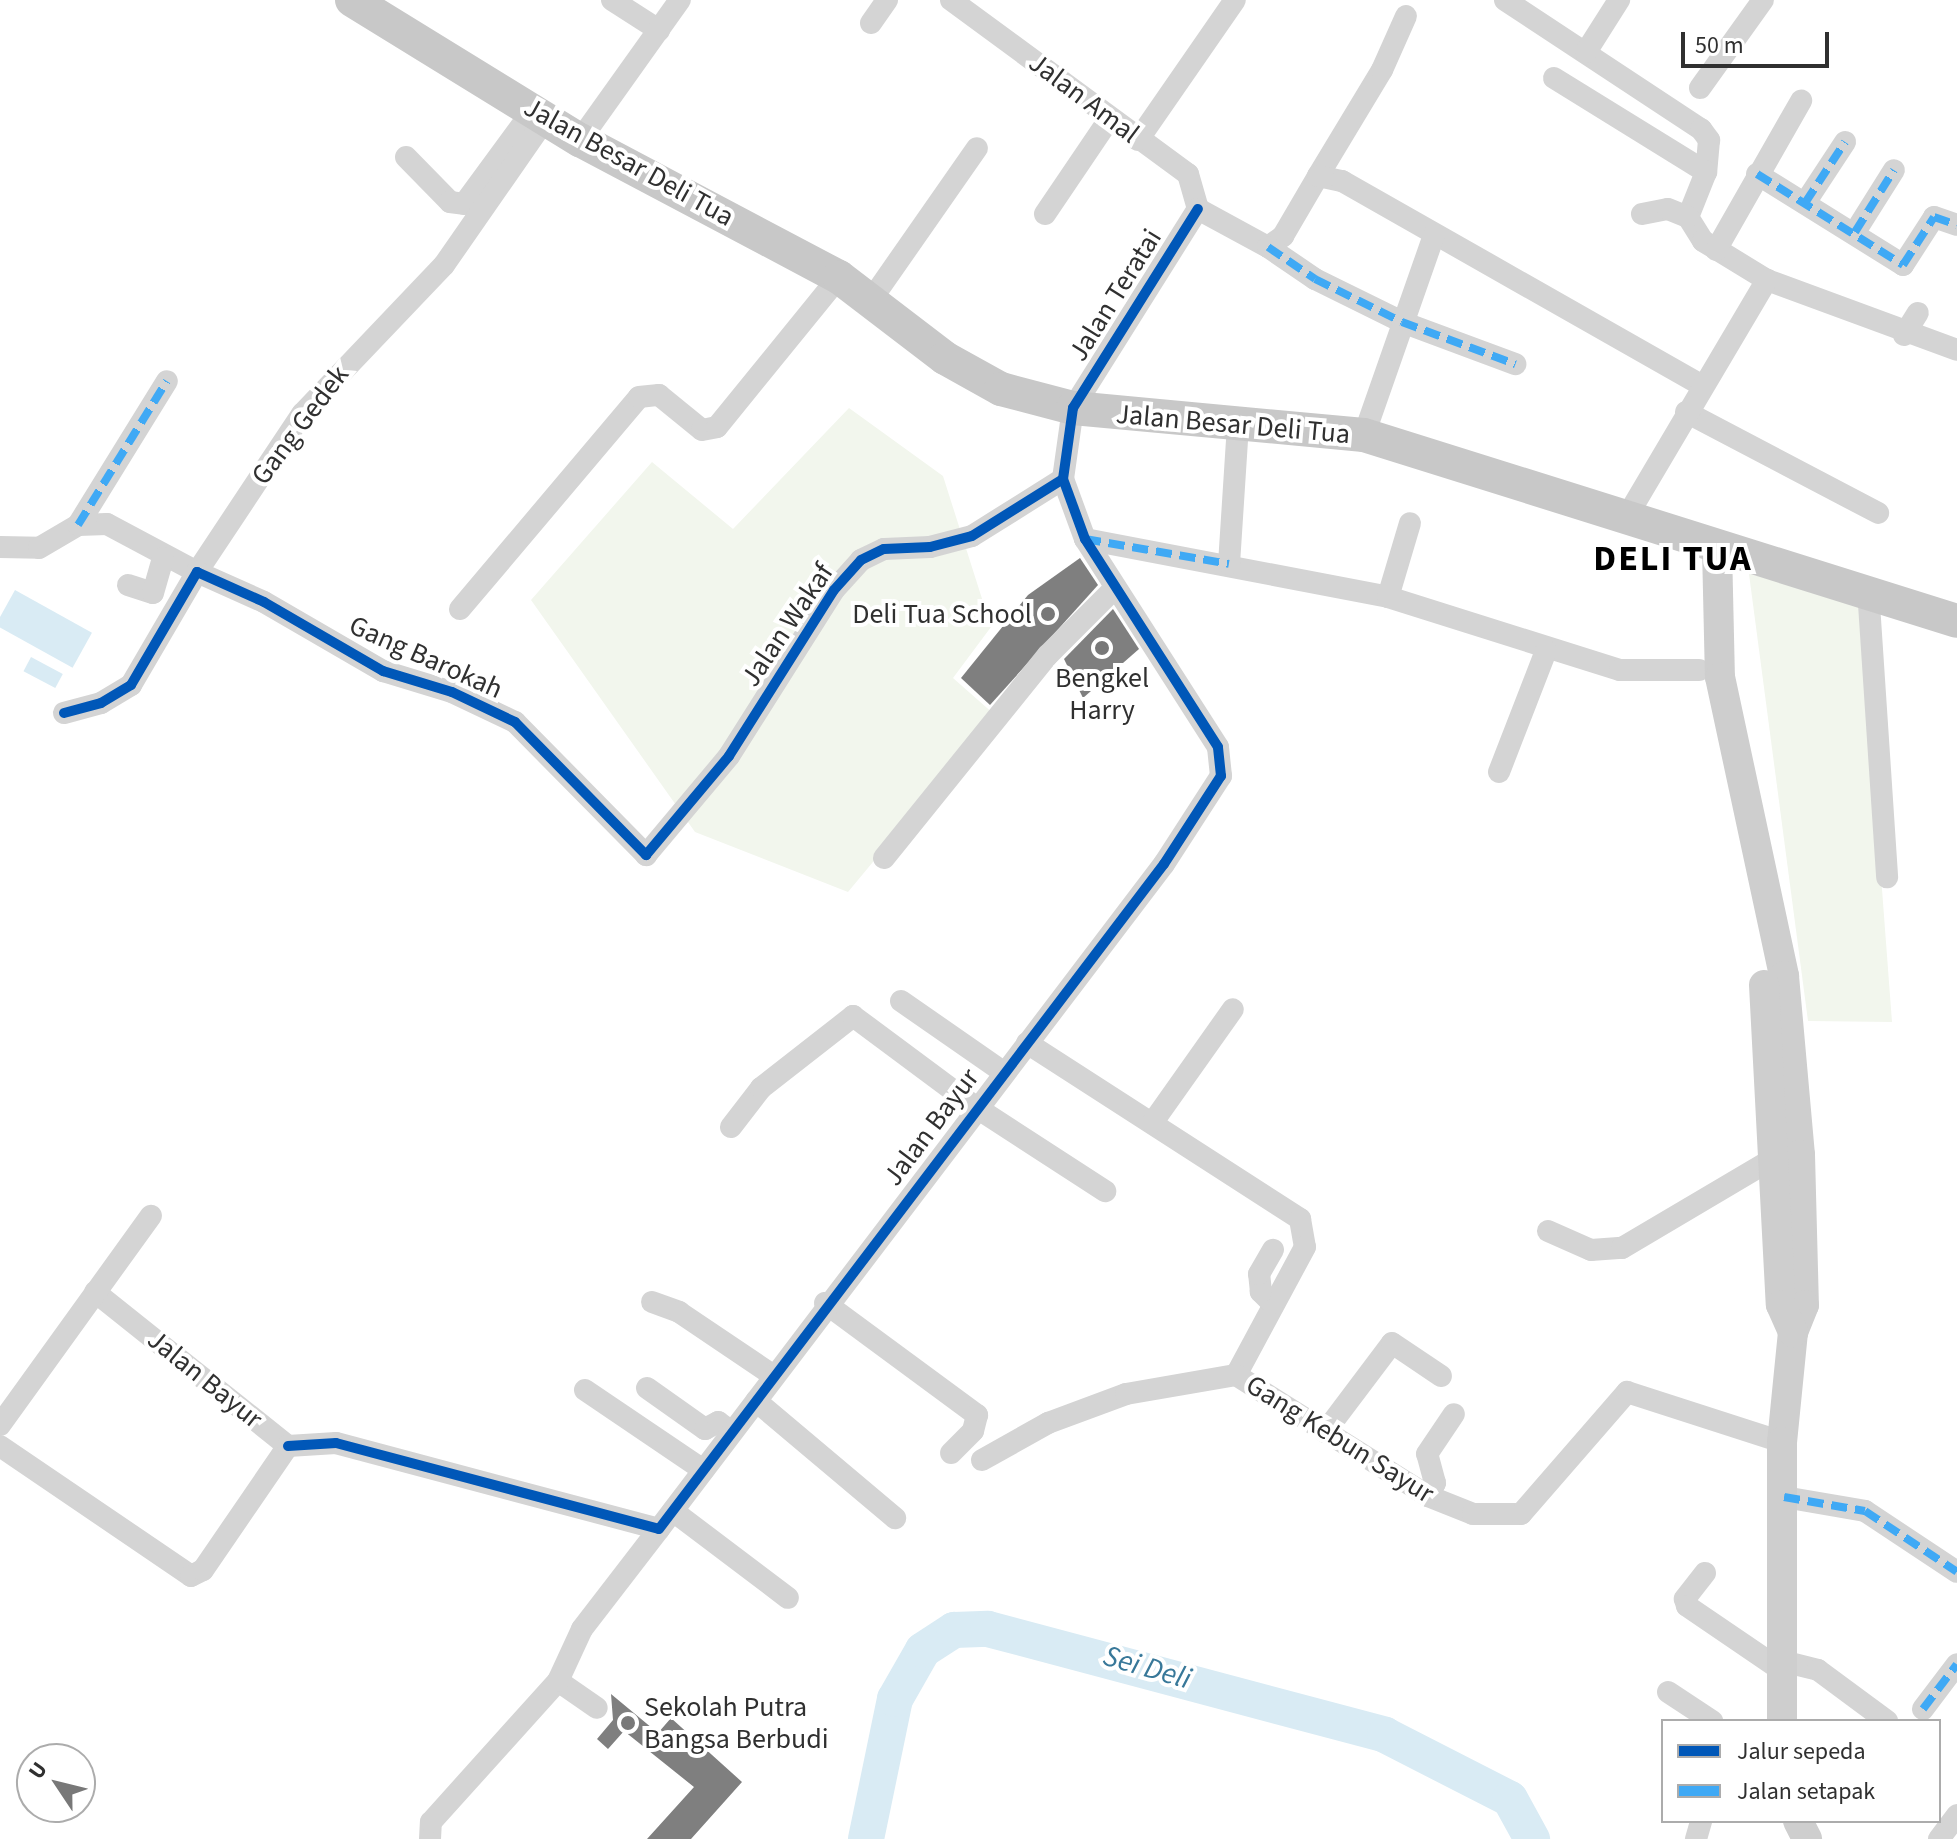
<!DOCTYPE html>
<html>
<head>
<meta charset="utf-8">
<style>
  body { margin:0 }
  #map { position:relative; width:1957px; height:1839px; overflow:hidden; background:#fff; font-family:"Source Sans 3",sans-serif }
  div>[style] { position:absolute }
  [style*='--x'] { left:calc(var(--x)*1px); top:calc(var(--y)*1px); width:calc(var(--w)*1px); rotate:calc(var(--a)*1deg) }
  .green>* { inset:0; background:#f2f6ed }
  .water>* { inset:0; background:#d9ebf4; transform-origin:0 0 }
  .river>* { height:36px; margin:-18px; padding:0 18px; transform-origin:18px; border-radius:18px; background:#d9ebf4 }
  .building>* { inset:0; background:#7f7f7f }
  .street>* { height:22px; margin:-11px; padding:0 11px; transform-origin:11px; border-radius:11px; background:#d4d4d4 }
  .secondary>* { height:30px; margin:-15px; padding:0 15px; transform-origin:15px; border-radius:15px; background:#cecece }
  .primary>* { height:34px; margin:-17px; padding:0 17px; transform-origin:17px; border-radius:17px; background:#c8c8c8 }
  .quiet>* { height:8px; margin-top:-4px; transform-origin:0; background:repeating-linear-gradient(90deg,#3fa9f5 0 16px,transparent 0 24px) }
  .cycleway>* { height:10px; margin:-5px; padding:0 5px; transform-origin:5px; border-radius:5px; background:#0057b8 }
  .dots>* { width:22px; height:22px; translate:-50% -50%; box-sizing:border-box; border:4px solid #fff; border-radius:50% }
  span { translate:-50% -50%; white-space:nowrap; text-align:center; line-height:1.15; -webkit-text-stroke:8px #fff; paint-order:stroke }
  .street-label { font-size:28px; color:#303030 }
  .poi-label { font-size:28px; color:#303030 }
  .right { translate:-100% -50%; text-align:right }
  .left { translate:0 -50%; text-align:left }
  .water-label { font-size:30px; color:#387899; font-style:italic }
  .district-label { font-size:36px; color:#000; font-weight:700; letter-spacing:2px }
  .legend { position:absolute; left:1661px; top:1719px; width:280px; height:104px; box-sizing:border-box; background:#fff; border:2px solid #acacac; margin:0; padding:10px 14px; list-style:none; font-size:24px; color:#303030 }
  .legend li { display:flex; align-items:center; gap:16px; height:40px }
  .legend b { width:40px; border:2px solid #acacac }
  .north { position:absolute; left:16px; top:1743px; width:80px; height:80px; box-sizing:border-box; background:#fff; border:2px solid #acacac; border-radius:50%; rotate:305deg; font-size:22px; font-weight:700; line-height:32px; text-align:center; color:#303030 }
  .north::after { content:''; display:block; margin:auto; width:28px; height:36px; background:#787878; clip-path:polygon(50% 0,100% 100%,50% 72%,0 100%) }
  .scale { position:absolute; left:1681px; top:32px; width:148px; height:36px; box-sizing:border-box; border:4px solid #303030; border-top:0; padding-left:10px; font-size:24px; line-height:28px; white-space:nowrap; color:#303030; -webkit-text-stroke:6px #fff; paint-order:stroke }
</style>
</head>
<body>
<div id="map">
  <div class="green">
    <i style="clip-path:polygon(849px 408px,943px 476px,991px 627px,953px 678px,995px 715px,848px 892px,695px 832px,531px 600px,652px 462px,733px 529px)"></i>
    <i style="clip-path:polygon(1749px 574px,1860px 597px,1892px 1022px,1808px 1021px)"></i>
  </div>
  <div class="water">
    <i style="left:15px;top:590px;width:88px;height:40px;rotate:29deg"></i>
    <i style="left:31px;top:657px;width:36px;height:16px;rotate:28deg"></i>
  </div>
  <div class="river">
    <i style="--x:866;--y:1839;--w:143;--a:-78.3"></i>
    <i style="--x:895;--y:1699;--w:56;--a:-60.3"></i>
    <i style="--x:923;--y:1650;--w:37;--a:-33"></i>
    <i style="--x:954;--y:1630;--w:34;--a:-2"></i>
    <i style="--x:988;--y:1629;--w:411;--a:14.9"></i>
    <i style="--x:1385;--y:1735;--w:140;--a:27.1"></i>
    <i style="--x:1510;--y:1799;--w:46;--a:61.2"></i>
  </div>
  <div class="building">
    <i style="clip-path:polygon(1080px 558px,1098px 585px,990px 705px,961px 678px,1028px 595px)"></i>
    <i style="clip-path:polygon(1113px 609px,1139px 649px,1083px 698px,1064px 659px)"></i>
    <i style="clip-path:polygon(611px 1694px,658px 1733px,671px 1718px,742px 1782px,691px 1839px,647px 1839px,694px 1787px,624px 1731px,608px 1749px,597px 1739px,613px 1720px)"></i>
  </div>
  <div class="street">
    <i style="--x:612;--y:0;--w:56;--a:32.6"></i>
    <i style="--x:951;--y:0;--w:294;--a:36.3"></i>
    <i style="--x:1188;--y:174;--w:36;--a:74"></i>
    <i style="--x:1505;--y:0;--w:235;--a:33.4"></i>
    <i style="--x:1701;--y:129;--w:14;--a:54"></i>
    <i style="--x:1709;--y:140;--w:32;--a:95"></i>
    <i style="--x:1706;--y:172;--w:48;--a:111.8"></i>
    <i style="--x:1688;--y:217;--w:28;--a:58"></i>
    <i style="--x:1703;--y:241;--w:75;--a:31.4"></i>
    <i style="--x:1767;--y:280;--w:202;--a:20.2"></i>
    <i style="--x:871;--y:23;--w:28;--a:-55"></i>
    <i style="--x:1586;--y:52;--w:62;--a:-57.6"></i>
    <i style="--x:1554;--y:78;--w:179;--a:31.7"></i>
    <i style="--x:1700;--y:88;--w:108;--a:-54.4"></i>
    <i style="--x:580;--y:140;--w:172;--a:-54.5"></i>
    <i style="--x:1138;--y:140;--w:170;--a:-55.3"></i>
    <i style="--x:406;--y:157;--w:63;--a:45.6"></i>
    <i style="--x:450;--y:202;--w:14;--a:8"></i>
    <i style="--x:464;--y:204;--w:117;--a:-53.7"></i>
    <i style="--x:1757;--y:174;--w:172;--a:31.9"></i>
    <i style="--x:1903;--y:265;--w:57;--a:-57.1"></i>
    <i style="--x:1934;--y:217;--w:24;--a:19"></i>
    <i style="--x:1318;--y:176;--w:124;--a:-58.9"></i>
    <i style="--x:1382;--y:70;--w:59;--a:-66"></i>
    <i style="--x:1805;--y:203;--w:73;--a:-56.7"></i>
    <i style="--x:1198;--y:209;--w:80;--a:28.5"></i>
    <i style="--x:1268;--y:247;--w:19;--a:-36"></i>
    <i style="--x:1283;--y:236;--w:69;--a:-59.7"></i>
    <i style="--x:1318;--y:176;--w:25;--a:12"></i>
    <i style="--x:1342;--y:181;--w:412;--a:29.6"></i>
    <i style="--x:1045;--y:214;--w:116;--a:-55.9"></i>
    <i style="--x:1642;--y:214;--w:26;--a:-11"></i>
    <i style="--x:1668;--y:209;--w:22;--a:22"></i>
    <i style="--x:1855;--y:232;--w:73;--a:-57.8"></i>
    <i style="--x:1268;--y:247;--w:57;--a:34.2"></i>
    <i style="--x:1315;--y:279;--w:97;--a:26.3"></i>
    <i style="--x:1402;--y:322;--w:121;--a:20.4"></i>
    <i style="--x:1716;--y:250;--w:172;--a:-60.3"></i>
    <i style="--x:871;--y:300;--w:185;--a:-55.1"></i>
    <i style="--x:1904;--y:335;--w:26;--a:-58"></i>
    <i style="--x:1686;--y:412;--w:217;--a:27.7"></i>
    <i style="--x:1364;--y:435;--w:212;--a:-70.7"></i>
    <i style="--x:1626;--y:518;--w:277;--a:-59.4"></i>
    <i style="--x:78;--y:525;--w:169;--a:-58.3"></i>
    <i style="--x:1085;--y:539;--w:309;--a:10.8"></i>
    <i style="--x:1388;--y:597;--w:243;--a:17.5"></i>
    <i style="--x:1620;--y:670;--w:79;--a:0"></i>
    <i style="--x:0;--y:547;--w:39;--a:1"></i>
    <i style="--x:39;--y:548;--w:45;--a:-30.5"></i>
    <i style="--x:78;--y:525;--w:29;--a:-2"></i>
    <i style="--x:107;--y:524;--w:102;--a:28.1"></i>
    <i style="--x:197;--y:572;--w:190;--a:-56.4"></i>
    <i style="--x:302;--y:414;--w:206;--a:-46.4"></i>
    <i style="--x:444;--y:265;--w:179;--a:-55.2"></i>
    <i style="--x:1229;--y:564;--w:141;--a:-86.3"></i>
    <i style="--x:128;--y:585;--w:26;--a:18"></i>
    <i style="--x:153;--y:593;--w:36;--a:-74"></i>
    <i style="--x:1868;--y:589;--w:289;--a:86.2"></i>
    <i style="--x:1388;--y:597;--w:77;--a:-73.4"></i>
    <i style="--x:460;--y:609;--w:277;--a:-49.8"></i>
    <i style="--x:639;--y:397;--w:20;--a:-6"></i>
    <i style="--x:659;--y:395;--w:55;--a:39.1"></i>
    <i style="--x:702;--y:430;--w:15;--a:-11"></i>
    <i style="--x:717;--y:427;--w:193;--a:-50.9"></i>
    <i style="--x:64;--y:713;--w:38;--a:-15"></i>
    <i style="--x:101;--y:703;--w:35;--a:-31"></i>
    <i style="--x:131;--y:685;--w:131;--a:-59.7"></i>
    <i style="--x:197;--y:572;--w:73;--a:24.1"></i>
    <i style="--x:264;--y:602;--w:138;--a:30.1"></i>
    <i style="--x:383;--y:671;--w:72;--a:16.9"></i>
    <i style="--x:452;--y:692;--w:70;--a:25.5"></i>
    <i style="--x:515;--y:722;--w:187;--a:45.4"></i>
    <i style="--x:646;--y:855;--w:129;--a:-50"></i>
    <i style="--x:729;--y:756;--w:196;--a:-57.7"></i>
    <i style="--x:834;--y:590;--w:40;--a:-48"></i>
    <i style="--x:861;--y:560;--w:25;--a:-26"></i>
    <i style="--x:884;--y:549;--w:46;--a:-2.5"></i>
    <i style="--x:930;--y:547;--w:43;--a:-14.7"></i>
    <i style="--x:972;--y:536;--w:107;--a:-32.1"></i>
    <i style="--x:1499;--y:772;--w:130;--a:-68.8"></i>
    <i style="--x:884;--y:858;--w:261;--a:-51.1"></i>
    <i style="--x:1048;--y:655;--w:95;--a:-45"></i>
    <i style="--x:901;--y:1001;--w:124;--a:34.8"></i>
    <i style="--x:1027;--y:1043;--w:325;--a:32.8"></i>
    <i style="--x:1300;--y:1219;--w:28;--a:80"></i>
    <i style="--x:1305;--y:1247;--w:145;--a:118.3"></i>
    <i style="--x:1236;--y:1375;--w:227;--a:32.2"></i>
    <i style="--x:1428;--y:1496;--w:48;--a:21.8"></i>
    <i style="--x:1473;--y:1514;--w:48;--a:0"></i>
    <i style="--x:1521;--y:1514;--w:162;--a:-49"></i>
    <i style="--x:1627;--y:1392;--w:163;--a:17.9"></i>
    <i style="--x:1153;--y:1122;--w:138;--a:-54.7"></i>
    <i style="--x:731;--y:1127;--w:49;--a:-52.4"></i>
    <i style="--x:761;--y:1088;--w:117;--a:-38"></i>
    <i style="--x:853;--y:1016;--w:154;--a:36.6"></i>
    <i style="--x:977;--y:1108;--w:153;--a:33"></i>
    <i style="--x:1548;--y:1231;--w:47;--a:23.8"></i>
    <i style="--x:1591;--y:1250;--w:31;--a:-4"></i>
    <i style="--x:1622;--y:1248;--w:179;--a:-30.6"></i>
    <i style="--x:95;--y:1292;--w:247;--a:38.6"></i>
    <i style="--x:652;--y:1302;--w:29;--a:20"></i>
    <i style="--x:679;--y:1312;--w:115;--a:34"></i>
    <i style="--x:825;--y:1303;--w:189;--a:36.4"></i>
    <i style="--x:977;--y:1415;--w:16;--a:104"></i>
    <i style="--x:973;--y:1431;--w:31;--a:135"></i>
    <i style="--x:1272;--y:1303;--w:16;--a:-135"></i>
    <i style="--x:1261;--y:1292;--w:18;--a:-96"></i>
    <i style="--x:1259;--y:1274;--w:28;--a:-60"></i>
    <i style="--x:647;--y:1388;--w:71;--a:35.3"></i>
    <i style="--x:705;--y:1429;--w:15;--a:-28"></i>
    <i style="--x:718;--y:1422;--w:17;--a:36"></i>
    <i style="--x:585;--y:1390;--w:143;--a:34.1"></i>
    <i style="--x:756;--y:1401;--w:182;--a:40.1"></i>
    <i style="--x:0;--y:1425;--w:258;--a:-54.2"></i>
    <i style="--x:1325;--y:1432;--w:111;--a:-53"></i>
    <i style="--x:1392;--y:1343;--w:59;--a:34"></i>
    <i style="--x:0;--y:1446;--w:231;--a:34.2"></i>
    <i style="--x:191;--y:1576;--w:13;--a:-27"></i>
    <i style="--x:203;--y:1570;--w:150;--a:-55.6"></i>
    <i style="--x:288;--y:1446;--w:48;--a:-3.6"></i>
    <i style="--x:336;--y:1443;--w:334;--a:14.9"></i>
    <i style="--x:659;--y:1529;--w:835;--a:-52.79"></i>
    <i style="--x:1164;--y:864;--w:105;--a:-57.1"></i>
    <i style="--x:1221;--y:776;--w:29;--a:-96"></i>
    <i style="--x:1218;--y:747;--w:247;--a:-122.6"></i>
    <i style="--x:1085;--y:539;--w:64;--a:-110.1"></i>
    <i style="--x:1063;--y:479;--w:72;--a:-82"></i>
    <i style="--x:1073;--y:408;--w:235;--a:-57.9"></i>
    <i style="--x:982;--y:1460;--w:76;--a:-29.3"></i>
    <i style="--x:1048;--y:1423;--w:83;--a:-20.4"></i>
    <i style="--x:1126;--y:1394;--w:112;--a:-9.8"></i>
    <i style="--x:1428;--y:1496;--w:15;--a:-62"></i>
    <i style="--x:1435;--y:1483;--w:30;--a:-105"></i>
    <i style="--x:1427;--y:1454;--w:48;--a:-56"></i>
    <i style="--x:1784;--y:1497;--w:82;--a:9.8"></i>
    <i style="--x:1865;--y:1511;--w:110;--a:33.5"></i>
    <i style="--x:673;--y:1511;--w:144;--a:37.1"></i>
    <i style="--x:1705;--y:1573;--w:33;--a:128"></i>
    <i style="--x:1685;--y:1599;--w:7;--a:74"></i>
    <i style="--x:1687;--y:1606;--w:114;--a:34.2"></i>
    <i style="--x:1782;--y:1661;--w:37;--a:14"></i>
    <i style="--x:1818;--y:1670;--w:86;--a:36.5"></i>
    <i style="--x:558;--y:1681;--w:47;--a:34.7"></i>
    <i style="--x:1668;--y:1692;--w:53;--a:33.4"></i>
    <i style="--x:1923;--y:1709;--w:56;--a:-52.9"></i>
    <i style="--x:430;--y:1839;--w:17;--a:-87"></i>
    <i style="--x:431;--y:1822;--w:190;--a:-48"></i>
    <i style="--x:558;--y:1681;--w:57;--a:-65.2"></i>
    <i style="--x:582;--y:1629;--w:126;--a:-52.4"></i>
    <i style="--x:1696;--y:1839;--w:19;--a:-74"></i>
    <i style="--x:1939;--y:1839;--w:30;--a:-53"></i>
  </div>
  <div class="secondary">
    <i style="--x:1717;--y:548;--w:129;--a:88.7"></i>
    <i style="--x:1720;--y:677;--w:306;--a:77.9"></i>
    <i style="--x:1784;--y:976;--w:180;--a:84.9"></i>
    <i style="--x:1800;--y:1155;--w:150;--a:88.5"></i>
    <i style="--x:1804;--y:1305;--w:29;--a:112"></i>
    <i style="--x:1793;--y:1332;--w:111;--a:95.7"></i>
    <i style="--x:1782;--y:1442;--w:279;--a:90"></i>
    <i style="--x:1764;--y:985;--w:320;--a:87"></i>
    <i style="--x:1781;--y:1305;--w:30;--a:66"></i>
    <i style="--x:1798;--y:1821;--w:20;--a:63"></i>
  </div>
  <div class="primary">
    <i style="--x:352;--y:0;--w:268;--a:31.6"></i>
    <i style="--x:580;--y:140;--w:293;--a:27.9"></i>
    <i style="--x:839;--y:277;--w:133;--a:37.4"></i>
    <i style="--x:945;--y:358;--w:64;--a:29"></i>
    <i style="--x:1001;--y:389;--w:74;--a:14.8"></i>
    <i style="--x:1073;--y:408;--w:292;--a:5.3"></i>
    <i style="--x:1364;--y:435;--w:621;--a:17.41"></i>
  </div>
  <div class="quiet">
    <i style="--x:1757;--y:174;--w:172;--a:31.9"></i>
    <i style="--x:1903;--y:265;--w:57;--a:-57.1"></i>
    <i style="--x:1934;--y:217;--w:24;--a:19"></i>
    <i style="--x:1805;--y:203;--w:73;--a:-56.7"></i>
    <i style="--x:1855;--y:232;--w:73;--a:-57.8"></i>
    <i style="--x:1268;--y:247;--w:57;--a:34.2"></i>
    <i style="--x:1315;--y:279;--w:97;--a:26.3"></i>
    <i style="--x:1402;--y:322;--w:121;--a:20.4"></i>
    <i style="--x:78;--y:525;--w:169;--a:-58.3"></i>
    <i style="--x:1085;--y:539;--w:146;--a:9.8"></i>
    <i style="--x:1784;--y:1497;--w:82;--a:9.8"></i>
    <i style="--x:1865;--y:1511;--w:110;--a:33.5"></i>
    <i style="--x:1923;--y:1709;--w:56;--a:-52.9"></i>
  </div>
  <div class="cycleway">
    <i style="--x:64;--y:713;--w:38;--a:-15"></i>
    <i style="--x:101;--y:703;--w:35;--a:-31"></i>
    <i style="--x:131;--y:685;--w:131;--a:-59.7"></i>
    <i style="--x:197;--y:572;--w:73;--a:24.1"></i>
    <i style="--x:264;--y:602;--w:138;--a:30.1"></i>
    <i style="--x:383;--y:671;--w:72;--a:16.9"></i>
    <i style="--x:452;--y:692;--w:70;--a:25.5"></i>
    <i style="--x:515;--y:722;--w:187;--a:45.4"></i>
    <i style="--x:646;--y:855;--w:129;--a:-50"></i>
    <i style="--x:729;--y:756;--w:196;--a:-57.7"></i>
    <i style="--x:834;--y:590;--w:40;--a:-48"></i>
    <i style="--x:861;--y:560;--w:25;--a:-26"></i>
    <i style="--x:884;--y:549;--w:46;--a:-2.5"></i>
    <i style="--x:930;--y:547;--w:43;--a:-14.7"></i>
    <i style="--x:972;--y:536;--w:107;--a:-32.1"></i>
    <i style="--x:288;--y:1446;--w:48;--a:-3.6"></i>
    <i style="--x:336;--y:1443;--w:334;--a:14.9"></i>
    <i style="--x:659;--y:1529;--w:835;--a:-52.79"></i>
    <i style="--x:1164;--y:864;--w:105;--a:-57.1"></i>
    <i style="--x:1221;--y:776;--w:29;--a:-96"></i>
    <i style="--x:1218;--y:747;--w:247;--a:-122.6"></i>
    <i style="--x:1085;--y:539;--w:64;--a:-110.1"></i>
    <i style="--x:1063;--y:479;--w:72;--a:-82"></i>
    <i style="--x:1073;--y:408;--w:235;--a:-57.9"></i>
  </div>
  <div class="dots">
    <i style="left:1048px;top:614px;background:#787878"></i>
    <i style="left:1102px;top:648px;background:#787878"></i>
    <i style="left:628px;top:1723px;background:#787878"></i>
  </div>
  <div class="street-label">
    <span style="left:1084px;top:98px;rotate:37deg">Jalan Amal</span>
    <span style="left:629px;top:162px;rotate:29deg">Jalan Besar Deli Tua</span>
    <span style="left:1115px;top:295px;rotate:-58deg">Jalan Teratai</span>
    <span style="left:1233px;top:424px;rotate:5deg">Jalan Besar Deli Tua</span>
    <span style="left:300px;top:425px;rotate:-53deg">Gang Gedek</span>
    <span style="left:787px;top:625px;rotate:-56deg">Jalan Wakaf</span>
    <span style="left:426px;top:657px;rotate:24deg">Gang Barokah</span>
    <span style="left:931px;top:1127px;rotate:-53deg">Jalan Bayur</span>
    <span style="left:205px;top:1379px;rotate:39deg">Jalan Bayur</span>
    <span style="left:1340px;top:1439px;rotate:32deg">Gang Kebun Sayur</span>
  </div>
  <div class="poi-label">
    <span class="right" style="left:1032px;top:614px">Deli Tua School</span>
    <span style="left:1102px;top:694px">Bengkel<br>Harry</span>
    <span class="left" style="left:644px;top:1723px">Sekolah Putra<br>Bangsa Berbudi</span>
  </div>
  <div class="water-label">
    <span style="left:1147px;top:1668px;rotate:16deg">Sei Deli</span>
  </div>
  <div class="district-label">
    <span style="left:1673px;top:559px">DELI TUA</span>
  </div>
  <ul class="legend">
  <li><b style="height:10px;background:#0057b8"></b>Jalur sepeda</li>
  <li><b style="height:10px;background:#3fa9f5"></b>Jalan setapak</li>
  </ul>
  <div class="north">U</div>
  <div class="scale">50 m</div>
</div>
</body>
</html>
